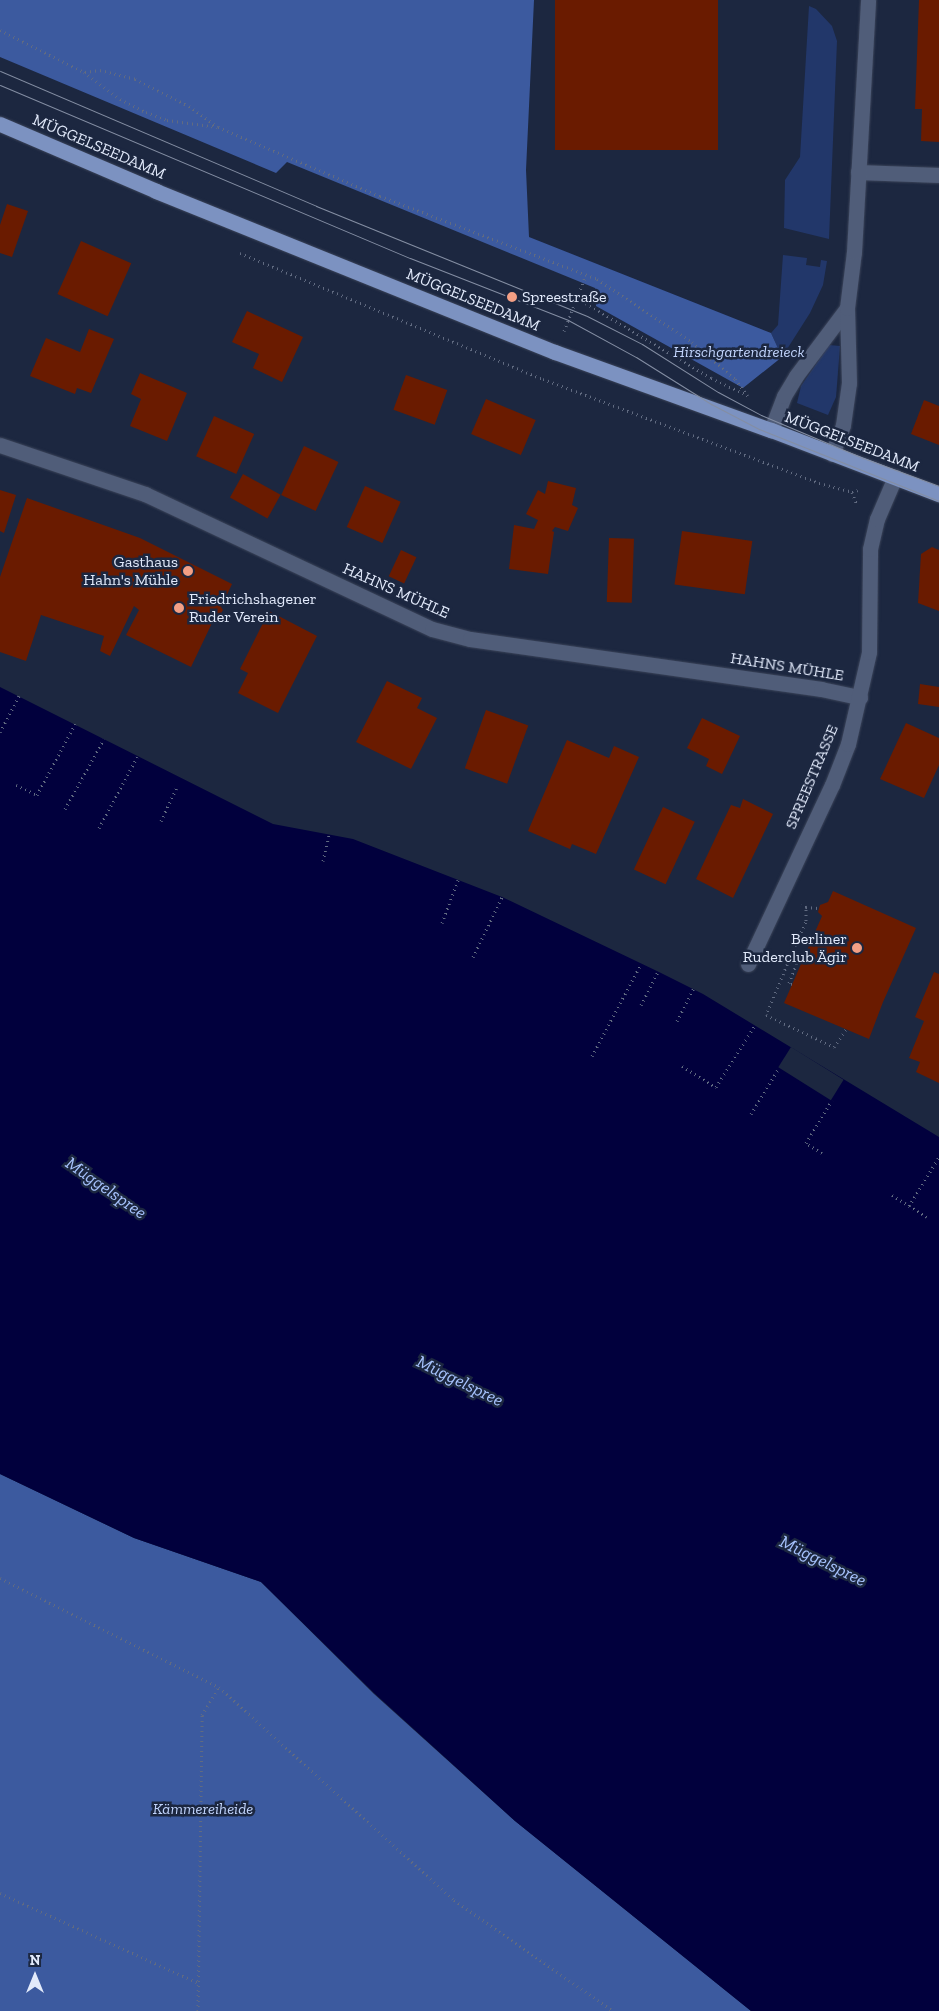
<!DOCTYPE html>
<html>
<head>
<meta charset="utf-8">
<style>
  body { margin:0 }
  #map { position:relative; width:939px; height:2011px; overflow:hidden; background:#1c2740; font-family:"Zilla Slab",serif }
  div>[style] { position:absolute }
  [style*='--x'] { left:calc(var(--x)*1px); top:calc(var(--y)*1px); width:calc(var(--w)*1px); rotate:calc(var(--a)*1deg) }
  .green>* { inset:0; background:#22376a }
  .forest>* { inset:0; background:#3c5a9f }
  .water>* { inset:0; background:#01003d }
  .pier>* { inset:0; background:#1c2740; transform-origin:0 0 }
  .building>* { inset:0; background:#6a1b00; transform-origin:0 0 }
  .path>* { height:3px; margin-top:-1.5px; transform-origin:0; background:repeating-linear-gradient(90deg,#616b81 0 1px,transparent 0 5px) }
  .roads { filter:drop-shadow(0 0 1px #3b4459) drop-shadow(0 0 1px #3b4459) }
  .minor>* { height:15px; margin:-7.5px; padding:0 7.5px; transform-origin:7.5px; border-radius:7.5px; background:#505d79 }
  .major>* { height:15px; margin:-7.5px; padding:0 7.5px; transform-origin:7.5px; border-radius:7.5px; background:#7c92c1 }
  .tram>* { height:1px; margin:-0.5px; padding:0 0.5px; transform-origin:0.5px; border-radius:0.5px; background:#848ea3 }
  .dots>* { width:14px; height:14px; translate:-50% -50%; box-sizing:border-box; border:2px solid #1c2740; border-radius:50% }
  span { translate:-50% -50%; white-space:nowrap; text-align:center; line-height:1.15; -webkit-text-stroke:5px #1c2740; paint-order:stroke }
  .street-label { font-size:16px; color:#e2eafb }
  .poi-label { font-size:16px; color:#e2eafb }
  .left { translate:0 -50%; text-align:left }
  .right { translate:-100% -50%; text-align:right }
  .park-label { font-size:16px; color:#c2d5fd; font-style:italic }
  .water-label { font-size:18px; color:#a6c2fc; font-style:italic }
  .north { position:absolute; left:10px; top:1951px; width:50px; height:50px; -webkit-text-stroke:4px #1c2740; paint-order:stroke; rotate:0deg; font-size:14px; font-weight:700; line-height:20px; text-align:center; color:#e2eafb }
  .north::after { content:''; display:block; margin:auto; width:18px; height:22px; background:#e2eafb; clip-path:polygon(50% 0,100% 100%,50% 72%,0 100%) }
</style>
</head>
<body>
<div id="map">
  <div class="green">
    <i style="clip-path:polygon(809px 6px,816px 9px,832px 26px,837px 41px,829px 239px,784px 228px,785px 180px,800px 157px)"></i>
    <i style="clip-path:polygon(783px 255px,807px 258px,806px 265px,820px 267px,821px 260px,827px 261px,823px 285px,810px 313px,782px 357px,771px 333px,778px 325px)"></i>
    <i style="clip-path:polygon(829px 345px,840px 346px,836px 397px,828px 415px,797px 403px,801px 386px)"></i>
  </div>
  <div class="forest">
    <i style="clip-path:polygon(0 0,534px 0,526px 170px,529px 237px,771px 333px,782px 357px,743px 388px,596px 306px,595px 288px,287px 162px,276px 173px,0 57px)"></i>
    <i style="clip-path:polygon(0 1474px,134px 1538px,261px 1582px,374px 1694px,515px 1821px,751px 2011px,0 2011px)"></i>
  </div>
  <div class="water">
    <i style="clip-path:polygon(0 687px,273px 824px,353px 839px,502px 897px,659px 972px,703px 994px,939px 1137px,939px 2011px,751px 2011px,515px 1821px,374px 1693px,261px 1582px,134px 1538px,0 1474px)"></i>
  </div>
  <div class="pier">
    <i style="left:791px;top:1047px;width:62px;height:24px;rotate:32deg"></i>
  </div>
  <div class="building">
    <i style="left:555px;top:0;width:163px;height:150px"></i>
    <i style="clip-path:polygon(919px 0,939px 0,939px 142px,921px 141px,922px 109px,915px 109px)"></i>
    <i style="clip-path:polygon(7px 204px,28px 211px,12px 257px,0 253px,0 225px)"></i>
    <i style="left:81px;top:241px;width:55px;height:58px;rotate:24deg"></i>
    <i style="clip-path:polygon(247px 311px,303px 337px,282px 382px,253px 368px,259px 354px,232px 342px)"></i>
    <i style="clip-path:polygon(89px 329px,114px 339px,91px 393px,77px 388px,75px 394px,30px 376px,46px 338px,80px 352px)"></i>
    <i style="clip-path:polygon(140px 373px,187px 393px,167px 441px,130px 426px,141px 399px,131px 394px)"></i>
    <i style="left:406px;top:375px;width:44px;height:37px;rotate:20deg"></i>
    <i style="left:486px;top:399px;width:54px;height:38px;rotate:23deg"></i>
    <i style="clip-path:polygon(924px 400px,939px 406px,939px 445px,911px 434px)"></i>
    <i style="left:214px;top:416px;width:44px;height:44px;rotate:24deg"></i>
    <i style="left:304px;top:446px;width:38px;height:54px;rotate:25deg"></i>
    <i style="left:243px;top:474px;width:43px;height:27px;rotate:29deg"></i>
    <i style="clip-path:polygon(548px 481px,576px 488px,572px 505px,578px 508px,568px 531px,555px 527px,552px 531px,554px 532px,548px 574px,509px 569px,514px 525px,534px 529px,538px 520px,526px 514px,538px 490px,545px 494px)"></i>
    <i style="left:365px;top:486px;width:39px;height:45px;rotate:24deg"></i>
    <i style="clip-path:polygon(0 490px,16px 495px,4px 533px,0 531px)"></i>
    <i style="clip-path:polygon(27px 498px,140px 538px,232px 584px,221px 607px,223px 610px,217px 620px,213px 621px,191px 667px,126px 635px,139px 610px,134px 606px,110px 656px,100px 651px,104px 636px,41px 615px,26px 661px,0 652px,0 577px)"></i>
    <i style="left:682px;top:531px;width:71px;height:54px;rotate:8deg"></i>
    <i style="left:609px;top:538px;width:25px;height:64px;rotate:2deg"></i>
    <i style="clip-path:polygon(932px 547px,939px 550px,939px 611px,918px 603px,921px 554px)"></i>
    <i style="left:401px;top:550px;width:17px;height:29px;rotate:25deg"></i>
    <i style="clip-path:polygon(269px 611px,317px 636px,278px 713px,238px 693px,248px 673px,240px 669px)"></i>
    <i style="clip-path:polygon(387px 681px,422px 698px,417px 708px,437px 718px,411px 769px,356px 742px)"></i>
    <i style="clip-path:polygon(920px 684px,939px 687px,939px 707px,918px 704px)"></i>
    <i style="left:486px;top:710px;width:45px;height:62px;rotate:20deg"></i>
    <i style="clip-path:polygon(702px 718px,740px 736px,722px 774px,706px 766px,709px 759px,687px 748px)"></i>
    <i style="clip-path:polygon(906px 723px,939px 738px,939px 765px,924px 798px,880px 779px)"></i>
    <i style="clip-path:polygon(567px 740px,609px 758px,614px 746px,639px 757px,596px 854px,572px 844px,570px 849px,528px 831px)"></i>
    <i style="clip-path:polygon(743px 799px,773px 814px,733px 898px,696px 879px,731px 805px,740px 808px)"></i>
    <i style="left:663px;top:807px;width:35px;height:69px;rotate:25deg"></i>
    <i style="clip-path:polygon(833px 891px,916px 928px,883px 1002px,869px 1039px,784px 1003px,822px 916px,818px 912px,820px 905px,828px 902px)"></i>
    <i style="clip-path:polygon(934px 972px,939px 974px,939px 1083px,916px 1072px,920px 1062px,909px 1058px,924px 1021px,915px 1017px)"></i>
  </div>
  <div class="path">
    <i style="--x:0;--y:30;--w:94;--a:26.6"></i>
    <i style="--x:84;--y:72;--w:45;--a:36.9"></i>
    <i style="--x:120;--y:99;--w:29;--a:27"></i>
    <i style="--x:146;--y:112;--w:22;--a:21"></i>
    <i style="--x:167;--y:120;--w:51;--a:7.8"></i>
    <i style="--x:218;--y:127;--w:176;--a:23.1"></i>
    <i style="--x:380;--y:196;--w:232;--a:20.9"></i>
    <i style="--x:597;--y:279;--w:114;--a:33.6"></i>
    <i style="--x:692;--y:342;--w:57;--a:40.7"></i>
    <i style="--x:735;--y:379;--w:21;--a:53"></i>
    <i style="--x:85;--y:72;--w:15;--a:-8"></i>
    <i style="--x:100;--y:70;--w:36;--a:14"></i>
    <i style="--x:135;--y:79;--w:60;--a:26.6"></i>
    <i style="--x:189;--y:106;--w:34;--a:36"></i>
    <i style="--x:240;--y:253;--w:328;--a:22.6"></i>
    <i style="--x:543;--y:379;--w:295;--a:20.6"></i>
    <i style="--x:819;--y:483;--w:34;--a:15"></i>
    <i style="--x:852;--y:492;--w:6;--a:-18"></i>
    <i style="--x:577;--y:298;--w:156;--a:30.8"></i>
    <i style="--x:711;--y:378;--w:38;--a:25"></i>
    <i style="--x:564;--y:331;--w:60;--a:-68.6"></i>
    <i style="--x:852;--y:492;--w:14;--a:69"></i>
    <i style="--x:0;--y:732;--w:41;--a:-62.2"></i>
    <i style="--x:16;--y:785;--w:23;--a:25"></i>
    <i style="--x:37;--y:795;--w:81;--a:-61.8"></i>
    <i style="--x:65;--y:809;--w:80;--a:-60.9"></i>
    <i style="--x:161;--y:821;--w:38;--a:-65"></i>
    <i style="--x:99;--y:828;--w:81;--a:-61.8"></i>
    <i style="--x:323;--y:861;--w:28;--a:-77"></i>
    <i style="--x:806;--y:907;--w:12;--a:5"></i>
    <i style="--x:442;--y:923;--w:46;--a:-69.6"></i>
    <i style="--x:791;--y:955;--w:65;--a:112.6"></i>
    <i style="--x:766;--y:1015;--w:75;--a:25.2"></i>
    <i style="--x:834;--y:1047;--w:22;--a:-56"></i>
    <i style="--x:473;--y:957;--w:67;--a:-64.2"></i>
    <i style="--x:792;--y:984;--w:3;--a:-162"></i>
    <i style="--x:789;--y:983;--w:26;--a:-69"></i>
    <i style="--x:798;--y:959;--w:8;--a:-150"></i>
    <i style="--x:791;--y:955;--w:37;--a:-66"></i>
    <i style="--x:806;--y:921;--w:14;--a:-90"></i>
    <i style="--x:806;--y:907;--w:5;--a:-158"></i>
    <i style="--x:641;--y:1005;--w:37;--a:-63"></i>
    <i style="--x:677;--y:1021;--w:36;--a:-63"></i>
    <i style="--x:592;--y:1056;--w:104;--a:-62"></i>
    <i style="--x:682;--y:1066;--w:40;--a:32"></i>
    <i style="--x:716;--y:1087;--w:73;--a:-57.8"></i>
    <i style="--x:751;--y:1114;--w:54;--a:-58.7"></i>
    <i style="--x:822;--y:1153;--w:19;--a:-148"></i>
    <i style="--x:806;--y:1143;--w:50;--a:-58.8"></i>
    <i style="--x:892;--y:1195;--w:41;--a:32.2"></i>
    <i style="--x:909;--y:1206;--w:57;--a:-58.5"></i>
    <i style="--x:0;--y:1578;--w:245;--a:26.5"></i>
    <i style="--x:219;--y:1687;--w:317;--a:42.2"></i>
    <i style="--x:454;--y:1900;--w:194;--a:34.9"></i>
    <i style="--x:0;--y:1893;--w:217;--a:24.4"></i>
    <i style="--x:198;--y:2011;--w:296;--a:-89.2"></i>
    <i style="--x:202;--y:1715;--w:33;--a:-59"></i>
  </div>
  <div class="roads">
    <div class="minor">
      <i style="--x:858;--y:172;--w:81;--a:2.1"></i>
      <i style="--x:771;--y:430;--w:36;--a:-69"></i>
      <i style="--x:784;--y:396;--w:23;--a:-59"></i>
      <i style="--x:796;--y:376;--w:85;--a:-53.1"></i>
      <i style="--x:0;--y:445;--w:153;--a:18.7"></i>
      <i style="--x:145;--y:494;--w:317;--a:25.2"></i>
      <i style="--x:432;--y:629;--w:39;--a:15"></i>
      <i style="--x:470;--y:639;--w:355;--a:8.1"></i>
      <i style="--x:821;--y:689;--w:40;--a:12"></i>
      <i style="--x:832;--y:454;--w:31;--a:-69"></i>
      <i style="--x:843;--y:425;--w:42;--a:-81.9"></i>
      <i style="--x:849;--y:383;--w:75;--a:-91.5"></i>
      <i style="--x:847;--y:308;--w:56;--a:-82.9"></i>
      <i style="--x:854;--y:252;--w:252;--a:-86.8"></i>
      <i style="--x:748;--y:964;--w:198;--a:-64.9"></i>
      <i style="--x:832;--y:785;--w:44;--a:-68.7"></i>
      <i style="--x:848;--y:744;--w:94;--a:-77.1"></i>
      <i style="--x:869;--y:652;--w:103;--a:-89.4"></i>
      <i style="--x:870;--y:549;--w:31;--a:-77"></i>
      <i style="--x:877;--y:519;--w:46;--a:-66.8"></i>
    </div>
    <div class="major">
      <i style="--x:0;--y:124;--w:170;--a:23.2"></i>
      <i style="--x:156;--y:191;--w:430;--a:22"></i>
      <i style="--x:555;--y:352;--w:230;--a:19.9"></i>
      <i style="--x:771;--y:430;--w:180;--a:20.9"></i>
    </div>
  </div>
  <div class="tram">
    <i style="--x:0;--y:71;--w:344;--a:23.1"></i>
    <i style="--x:316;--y:206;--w:292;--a:22.1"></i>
    <i style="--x:587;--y:316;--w:62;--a:27"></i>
    <i style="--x:642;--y:344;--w:90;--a:32.3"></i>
    <i style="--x:718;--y:392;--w:49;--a:28.1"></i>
    <i style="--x:761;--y:415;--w:111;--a:22.9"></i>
    <i style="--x:863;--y:458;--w:81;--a:20.2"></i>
    <i style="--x:0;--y:85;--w:445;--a:22.9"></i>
    <i style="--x:410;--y:258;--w:170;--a:21.4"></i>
    <i style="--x:568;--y:320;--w:77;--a:28.6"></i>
    <i style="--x:636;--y:357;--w:89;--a:32.1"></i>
    <i style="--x:711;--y:404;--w:54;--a:27.5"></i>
    <i style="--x:759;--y:429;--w:194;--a:21.8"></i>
  </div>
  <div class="dots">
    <i style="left:512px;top:297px;background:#f39f85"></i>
    <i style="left:188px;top:571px;background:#f39f85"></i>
    <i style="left:179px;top:608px;background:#f39f85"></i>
    <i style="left:857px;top:948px;background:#f39f85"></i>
  </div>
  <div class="street-label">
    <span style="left:99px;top:147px;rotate:23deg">MÜGGELSEEDAMM</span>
    <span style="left:473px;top:300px;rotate:22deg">MÜGGELSEEDAMM</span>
    <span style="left:852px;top:442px;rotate:21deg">MÜGGELSEEDAMM</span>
    <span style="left:396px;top:591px;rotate:24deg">HAHNS MÜHLE</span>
    <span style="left:787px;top:667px;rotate:9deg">HAHNS MÜHLE</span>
    <span style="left:812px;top:777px;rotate:-67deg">SPREESTRASSE</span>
  </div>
  <div class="poi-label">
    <span class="left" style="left:522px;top:297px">Spreestraße</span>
    <span class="right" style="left:178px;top:571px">Gasthaus<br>Hahn's Mühle</span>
    <span class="left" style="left:189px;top:608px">Friedrichshagener<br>Ruder Verein</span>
    <span class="right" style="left:847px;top:948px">Berliner<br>Ruderclub Ägir</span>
  </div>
  <div class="park-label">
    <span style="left:739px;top:352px">Hirschgartendreieck</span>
    <span style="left:203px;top:1809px">Kämmereiheide</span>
  </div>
  <div class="water-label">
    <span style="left:106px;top:1188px;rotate:35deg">Müggelspree</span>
    <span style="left:460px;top:1381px;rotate:26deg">Müggelspree</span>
    <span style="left:823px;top:1561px;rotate:26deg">Müggelspree</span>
  </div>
  <div class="north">N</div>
</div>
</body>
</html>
